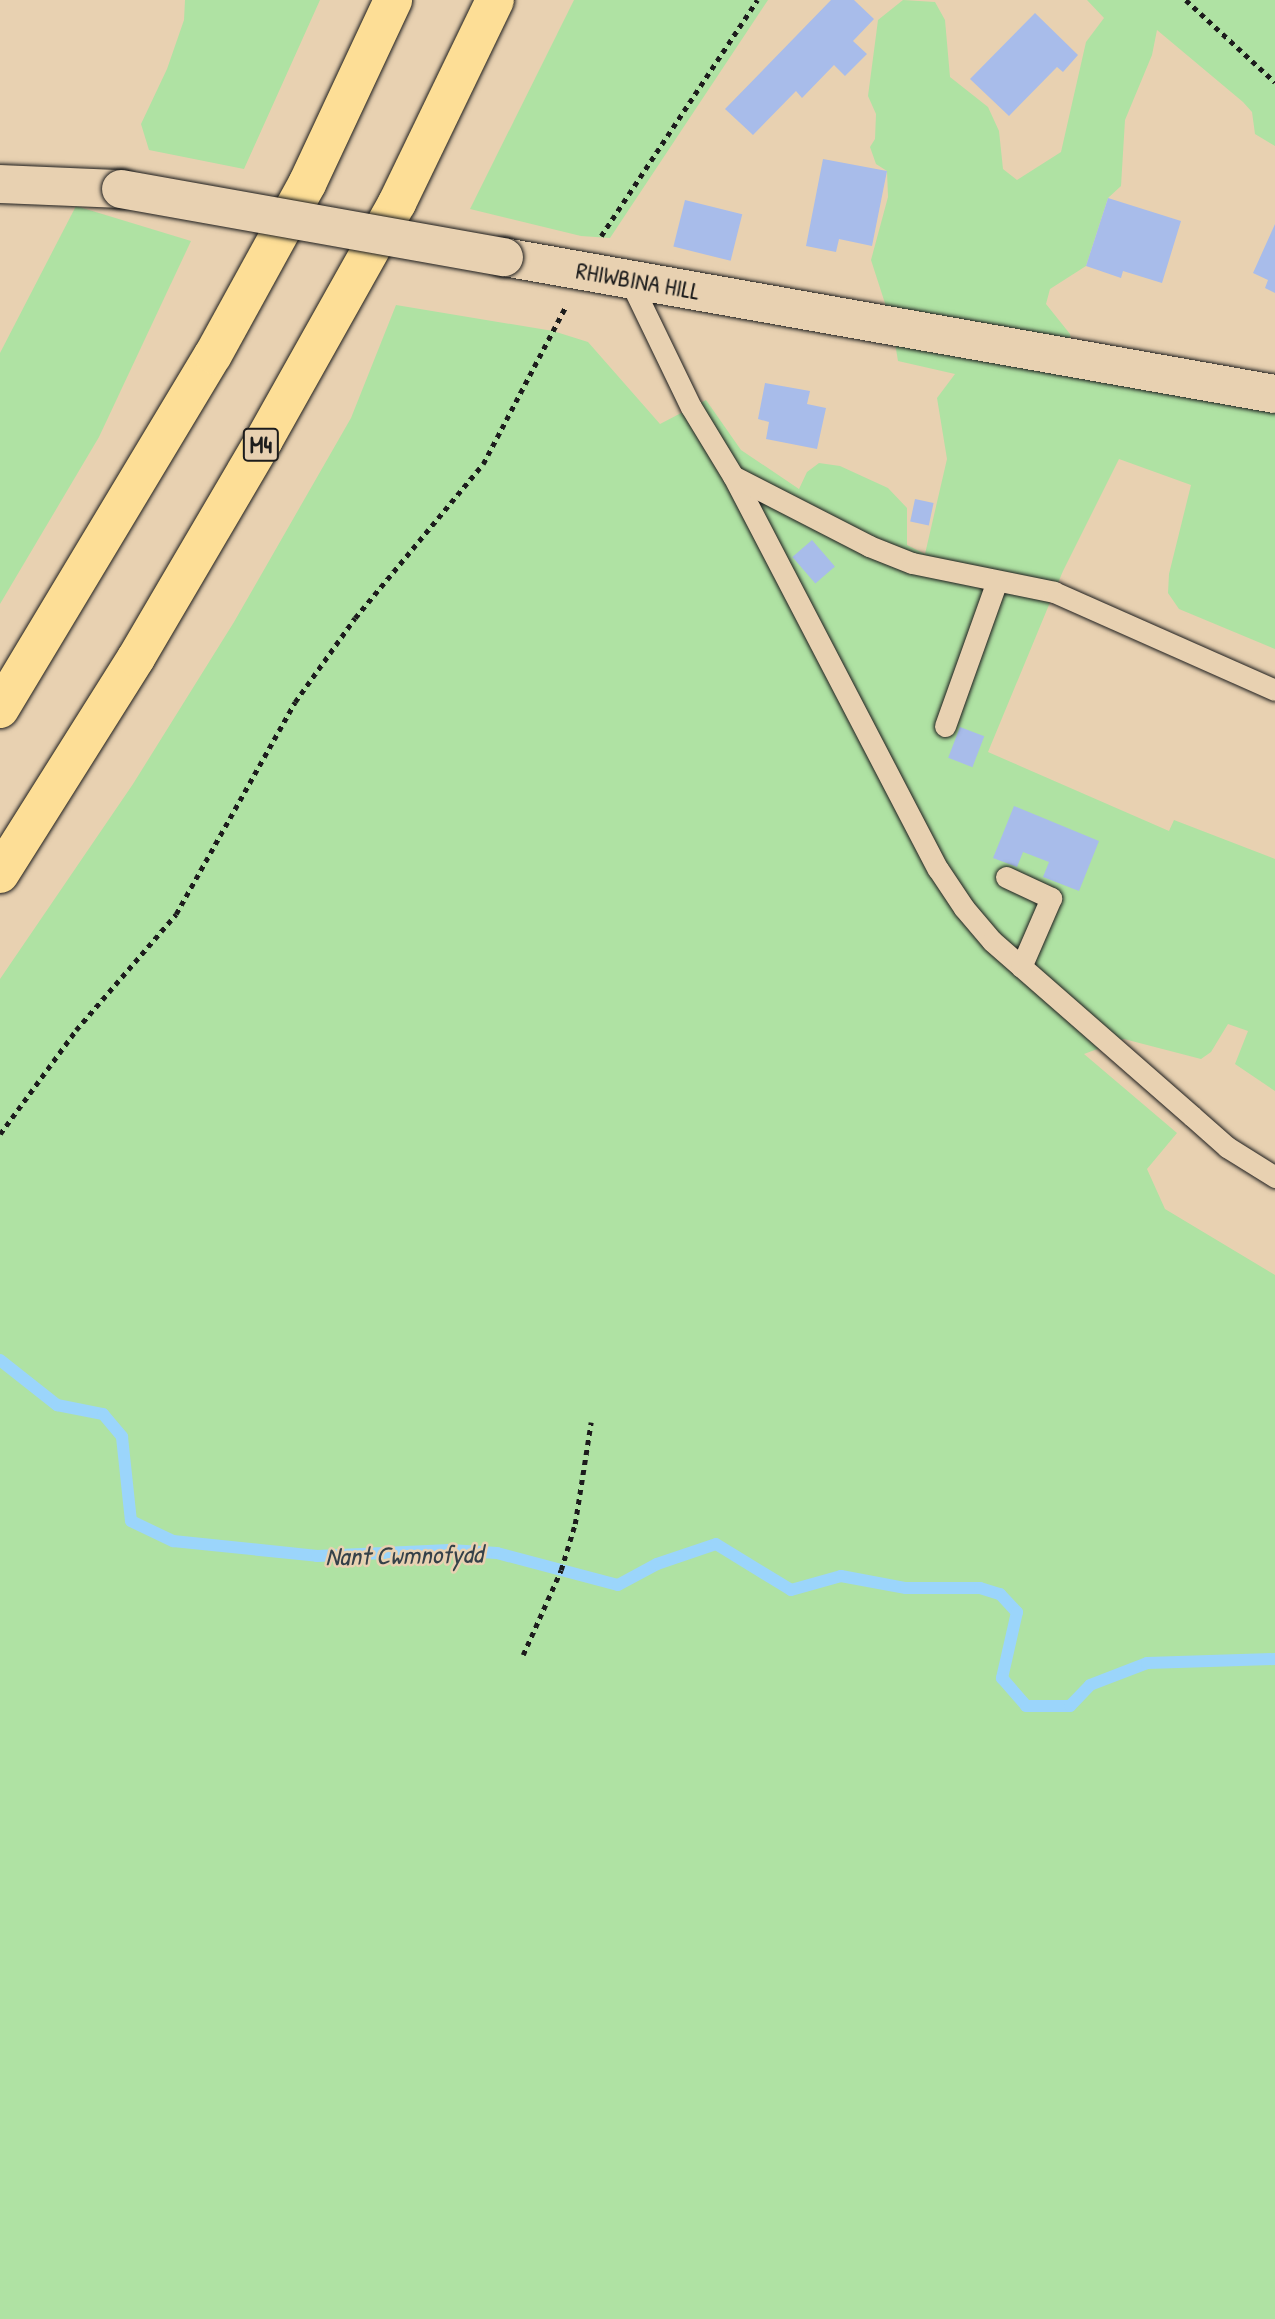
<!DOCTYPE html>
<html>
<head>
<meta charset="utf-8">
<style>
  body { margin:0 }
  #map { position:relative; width:1275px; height:2319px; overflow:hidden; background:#e8d1b1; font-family:"Patrick Hand",sans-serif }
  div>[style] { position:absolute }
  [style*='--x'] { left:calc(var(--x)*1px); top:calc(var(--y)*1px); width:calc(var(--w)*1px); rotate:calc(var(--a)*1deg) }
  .green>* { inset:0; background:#afe2a3 }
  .stream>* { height:12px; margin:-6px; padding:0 6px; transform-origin:6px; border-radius:6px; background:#9bd5fb }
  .building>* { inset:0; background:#a8bcea; transform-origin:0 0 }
  .path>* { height:4.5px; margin-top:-2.25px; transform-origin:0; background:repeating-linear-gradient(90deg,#1c1c1c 0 5px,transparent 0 10px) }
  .roads { filter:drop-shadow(0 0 2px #1c1c1c) drop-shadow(0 0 2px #1c1c1c) }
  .service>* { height:21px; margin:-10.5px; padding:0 10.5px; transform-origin:10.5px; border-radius:10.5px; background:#e8d1b1 }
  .minor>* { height:38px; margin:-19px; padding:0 19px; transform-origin:19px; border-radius:19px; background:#e8d1b1 }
  .tertiary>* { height:38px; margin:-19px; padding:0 19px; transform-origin:19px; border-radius:19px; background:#e8d1b1 }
  .motorway>* { height:38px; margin:-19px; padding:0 19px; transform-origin:19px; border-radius:19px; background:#fdde96 }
  .bridges { filter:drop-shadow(0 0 2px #1c1c1c) drop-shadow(0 0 2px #1c1c1c) }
  .tertiary-bridge>* { height:38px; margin:-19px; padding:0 19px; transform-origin:19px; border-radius:19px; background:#e8d1b1 }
  span { translate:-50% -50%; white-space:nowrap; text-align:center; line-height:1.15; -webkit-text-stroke:5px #e8d1b1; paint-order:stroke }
  .shield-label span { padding:2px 5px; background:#e8d1b1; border:2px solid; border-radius:5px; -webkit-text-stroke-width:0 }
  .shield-label { font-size:23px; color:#1c1c1c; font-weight:700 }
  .street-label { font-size:24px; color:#1c1c1c }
  .water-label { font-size:26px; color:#354149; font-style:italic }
</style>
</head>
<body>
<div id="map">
  <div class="green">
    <i style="clip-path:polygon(185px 0,320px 0,244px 169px,149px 150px,141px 124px,167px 69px,184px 20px)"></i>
    <i style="clip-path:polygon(574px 0,768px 0,610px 238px,581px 236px,470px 209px)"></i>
    <i style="clip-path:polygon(903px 0,935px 2px,945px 20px,950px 77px,988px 107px,999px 131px,1003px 169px,1017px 180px,1061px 152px,1086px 42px,1104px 18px,1087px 0,1275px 0,1275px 146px,1255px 134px,1252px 112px,1243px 102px,1157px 30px,1152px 55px,1125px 120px,1121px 186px,1108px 198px,1086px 266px,1050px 289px,1046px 304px,1070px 334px,1074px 358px,1275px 394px,1275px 649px,1179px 609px,1168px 593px,1169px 574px,1191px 485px,1119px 459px,1063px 571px,988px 752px,1169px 831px,1174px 820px,1275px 859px,1275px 1091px,1235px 1064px,1248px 1031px,1228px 1024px,1211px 1052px,1201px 1059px,1124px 1039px,1084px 1054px,1177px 1133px,1147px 1169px,1165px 1209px,1275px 1275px,1275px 2319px,0 2319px,0 979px,133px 784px,234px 622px,351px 418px,396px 305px,553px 331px,588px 342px,660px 424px,706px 400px,741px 450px,799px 489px,807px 472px,819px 463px,840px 466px,888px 488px,907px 508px,907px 545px,925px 554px,947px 459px,937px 398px,955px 374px,898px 361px,892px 325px,871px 260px,888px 197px,887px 171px,876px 164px,870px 147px,875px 139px,876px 114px,868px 96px,875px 43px,878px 20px)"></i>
    <i style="clip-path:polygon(76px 206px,191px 241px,99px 437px,0 604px,0 353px)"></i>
  </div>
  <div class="stream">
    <i style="--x:0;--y:1360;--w:73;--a:38.3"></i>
    <i style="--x:57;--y:1405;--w:47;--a:11.1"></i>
    <i style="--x:103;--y:1414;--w:30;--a:50"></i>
    <i style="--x:122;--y:1437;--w:84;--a:83.9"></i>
    <i style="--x:131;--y:1521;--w:47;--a:25.5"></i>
    <i style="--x:173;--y:1541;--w:145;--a:5.9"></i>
    <i style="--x:317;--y:1556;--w:133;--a:-2.6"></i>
    <i style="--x:450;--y:1550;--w:47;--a:3.7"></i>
    <i style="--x:497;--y:1553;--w:125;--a:14.8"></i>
    <i style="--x:618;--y:1585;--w:44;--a:-28.3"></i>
    <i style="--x:657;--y:1564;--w:62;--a:-18.7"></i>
    <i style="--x:716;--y:1544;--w:88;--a:31.5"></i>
    <i style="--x:791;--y:1590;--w:52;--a:-15.6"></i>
    <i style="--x:841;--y:1576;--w:66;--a:10.5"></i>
    <i style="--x:906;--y:1588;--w:74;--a:0"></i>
    <i style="--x:980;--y:1588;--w:21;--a:17"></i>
    <i style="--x:1000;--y:1594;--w:25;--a:47"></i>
    <i style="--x:1017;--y:1612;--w:68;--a:102.8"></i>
    <i style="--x:1002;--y:1678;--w:37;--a:49"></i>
    <i style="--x:1026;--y:1706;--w:44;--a:0"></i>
    <i style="--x:1070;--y:1706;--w:29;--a:-46"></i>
    <i style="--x:1090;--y:1685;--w:61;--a:-21.1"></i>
    <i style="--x:1147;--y:1663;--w:128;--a:-1.8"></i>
  </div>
  <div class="building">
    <i style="clip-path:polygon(831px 0,854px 0,874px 19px,853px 41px,867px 54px,845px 76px,834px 65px,802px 98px,796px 91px,753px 135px,725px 109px)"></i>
    <i style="clip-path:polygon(1035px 13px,1078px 55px,1063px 72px,1057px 67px,1009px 116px,970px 79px)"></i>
    <i style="clip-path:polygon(823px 159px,887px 171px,872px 246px,839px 239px,836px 252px,806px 246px)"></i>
    <i style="clip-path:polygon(1108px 198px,1181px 221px,1162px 283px,1123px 271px,1121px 278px,1086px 266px)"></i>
    <i style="left:685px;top:200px;width:59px;height:48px;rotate:14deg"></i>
    <i style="clip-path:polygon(1275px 224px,1275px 293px,1265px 288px,1268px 280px,1253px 273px)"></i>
    <i style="clip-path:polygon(765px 383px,810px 391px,807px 404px,826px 408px,817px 449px,766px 439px,769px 422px,758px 419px)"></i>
    <i style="left:915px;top:499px;width:19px;height:23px;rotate:12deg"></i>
    <i style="left:812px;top:540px;width:35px;height:26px;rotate:49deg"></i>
    <i style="left:960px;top:727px;width:26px;height:33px;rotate:21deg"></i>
    <i style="clip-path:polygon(1014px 806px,1099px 841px,1079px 891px,1043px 877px,1049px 862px,1023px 852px,1017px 867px,993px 858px)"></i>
  </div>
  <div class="path">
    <i style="--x:1186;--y:0;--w:121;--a:42.7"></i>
    <i style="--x:601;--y:236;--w:283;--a:-56.5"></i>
    <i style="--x:0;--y:1134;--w:129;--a:-53.8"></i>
    <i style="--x:76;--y:1030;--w:153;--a:-49.2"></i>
    <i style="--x:176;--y:914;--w:243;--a:-60.7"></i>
    <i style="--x:295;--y:702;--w:103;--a:-54.5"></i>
    <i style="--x:355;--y:618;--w:200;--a:-50.3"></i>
    <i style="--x:483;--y:464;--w:178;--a:-62.3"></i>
    <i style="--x:523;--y:1655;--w:93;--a:-65.9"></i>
    <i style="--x:561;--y:1570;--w:48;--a:-73.1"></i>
    <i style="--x:575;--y:1524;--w:103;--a:-81.1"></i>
  </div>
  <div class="roads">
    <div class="service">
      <i style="--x:629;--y:279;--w:142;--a:64.2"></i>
      <i style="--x:691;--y:407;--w:81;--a:58.7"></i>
      <i style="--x:733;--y:476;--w:443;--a:62.5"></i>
      <i style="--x:938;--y:869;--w:47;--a:56.3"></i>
      <i style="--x:964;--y:908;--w:43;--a:49.7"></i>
      <i style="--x:992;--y:941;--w:266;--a:41.2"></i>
      <i style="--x:1192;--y:1116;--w:47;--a:41.5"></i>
      <i style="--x:1227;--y:1147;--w:57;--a:32"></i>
      <i style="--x:733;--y:476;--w:153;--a:27.2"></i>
      <i style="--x:869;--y:546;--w:46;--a:21.6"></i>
      <i style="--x:912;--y:563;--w:145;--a:11.5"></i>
      <i style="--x:1054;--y:592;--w:242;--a:23.9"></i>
      <i style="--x:945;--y:726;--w:154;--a:-70.3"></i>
      <i style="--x:1006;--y:877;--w:50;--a:25"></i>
      <i style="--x:1051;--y:898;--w:75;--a:113.5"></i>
    </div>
    <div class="minor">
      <i style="--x:504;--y:257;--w:783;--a:10.08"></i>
    </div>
    <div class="tertiary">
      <i style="--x:0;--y:184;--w:121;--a:2.4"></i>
    </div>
    <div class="motorway">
      <i style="--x:0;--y:709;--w:413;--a:-59"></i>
      <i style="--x:213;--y:355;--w:195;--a:-61.2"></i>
      <i style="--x:307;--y:184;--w:203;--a:-64.9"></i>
      <i style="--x:0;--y:874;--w:255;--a:-57.8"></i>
      <i style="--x:136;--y:658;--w:253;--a:-59.6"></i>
      <i style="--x:264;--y:440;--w:272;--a:-60.7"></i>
      <i style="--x:397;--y:203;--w:225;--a:-64.2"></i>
    </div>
  </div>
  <div class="bridges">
    <div class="tertiary-bridge">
      <i style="--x:121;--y:189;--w:389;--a:10.1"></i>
    </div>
  </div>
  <div class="shield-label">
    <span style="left:261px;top:445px">M4</span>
  </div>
  <div class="street-label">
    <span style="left:638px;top:281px;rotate:10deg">RHIWBINA HILL</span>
  </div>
  <div class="water-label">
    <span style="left:404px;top:1555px;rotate:-1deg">Nant Cwmnofydd</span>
  </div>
</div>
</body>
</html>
